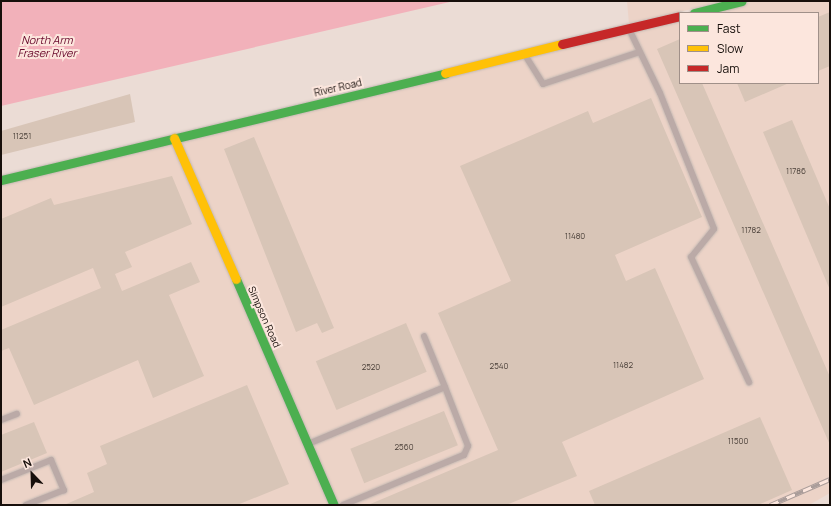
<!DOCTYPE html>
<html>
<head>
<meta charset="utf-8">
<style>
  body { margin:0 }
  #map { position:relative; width:831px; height:506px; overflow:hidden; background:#ebdcd5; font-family:Manrope,sans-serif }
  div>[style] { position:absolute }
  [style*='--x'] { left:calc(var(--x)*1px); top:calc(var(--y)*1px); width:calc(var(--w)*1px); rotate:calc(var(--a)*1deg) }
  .built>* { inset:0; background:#ecd3c7 }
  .water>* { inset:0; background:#f2b1ba }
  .building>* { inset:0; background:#d8c5b7; transform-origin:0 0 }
  .roads { filter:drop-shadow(0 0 1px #c3b8b2) drop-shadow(0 0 1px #c3b8b2) }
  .lane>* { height:6px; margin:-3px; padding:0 3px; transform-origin:3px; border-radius:3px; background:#bbaaa7 }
  .fast>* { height:9px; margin:-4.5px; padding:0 4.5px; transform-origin:4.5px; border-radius:4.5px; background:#4caf50 }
  .slow>* { height:9px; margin:-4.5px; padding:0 4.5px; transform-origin:4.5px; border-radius:4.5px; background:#ffc107 }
  .jam>* { height:9px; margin:-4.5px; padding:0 4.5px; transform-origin:4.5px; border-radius:4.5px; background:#c62828 }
  .rail>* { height:4.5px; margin-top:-2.25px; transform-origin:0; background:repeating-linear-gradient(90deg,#fce6dd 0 9px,#aa9d9a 0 18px); box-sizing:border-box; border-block:1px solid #aa9d9a }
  span { translate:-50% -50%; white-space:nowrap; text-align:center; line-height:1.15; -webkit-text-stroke:4px #fce6dd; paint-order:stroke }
  .number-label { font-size:8px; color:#483e37 }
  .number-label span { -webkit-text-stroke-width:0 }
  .street-label { font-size:10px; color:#170f0b }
  .water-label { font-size:11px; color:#68082b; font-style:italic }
  .frame { position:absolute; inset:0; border:2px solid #170f0b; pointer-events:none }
  .legend { position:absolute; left:679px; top:12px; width:140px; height:72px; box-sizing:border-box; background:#fce6dd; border:1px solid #a09089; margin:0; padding:5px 7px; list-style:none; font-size:12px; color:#170f0b }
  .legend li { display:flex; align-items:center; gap:8px; height:20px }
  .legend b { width:20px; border:1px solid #a09089 }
  .north { position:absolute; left:12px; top:454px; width:40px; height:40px; -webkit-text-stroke:3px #fce6dd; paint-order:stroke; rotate:337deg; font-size:11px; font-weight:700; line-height:16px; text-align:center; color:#170f0b }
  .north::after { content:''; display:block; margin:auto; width:14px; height:18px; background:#170f0b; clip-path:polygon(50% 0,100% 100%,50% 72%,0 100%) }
</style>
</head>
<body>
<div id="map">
  <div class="built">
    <i style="clip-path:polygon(627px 1px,725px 1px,629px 24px)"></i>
    <i style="clip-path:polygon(742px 1px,830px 1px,830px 493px,809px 505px,1px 505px,1px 180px,680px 16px,680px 83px,818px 83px,818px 13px,694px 13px)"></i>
  </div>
  <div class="water">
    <i style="clip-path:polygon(1px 1px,454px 1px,1px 106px)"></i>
  </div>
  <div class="building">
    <i style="clip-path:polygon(830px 12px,830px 66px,818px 71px,818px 17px)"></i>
    <i style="clip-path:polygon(680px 39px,680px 83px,702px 83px,830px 377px,830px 445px,657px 49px)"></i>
    <i style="clip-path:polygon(737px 83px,789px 83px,745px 102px)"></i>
    <i style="clip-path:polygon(130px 94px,135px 122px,1px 155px,1px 131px)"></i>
    <i style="clip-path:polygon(651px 98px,702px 217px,615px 255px,626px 281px,655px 268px,704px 379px,562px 442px,577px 476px,506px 505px,368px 505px,498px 450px,438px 313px,511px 281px,460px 166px,588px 111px,593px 123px)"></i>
    <i style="clip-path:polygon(792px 120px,830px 209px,830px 290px,763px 132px)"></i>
    <i style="clip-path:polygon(254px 137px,334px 328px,322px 333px,317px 323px,296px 332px,224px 149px)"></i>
    <i style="clip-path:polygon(172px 176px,192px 224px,125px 252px,132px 267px,115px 274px,122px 291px,191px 262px,200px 282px,169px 295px,204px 376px,153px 398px,138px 360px,34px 405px,9px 348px,1px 351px,1px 330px,101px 288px,93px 268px,1px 307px,1px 219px,51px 198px,54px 205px)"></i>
    <i style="left:406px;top:323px;width:53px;height:98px;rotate:67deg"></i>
    <i style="clip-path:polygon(247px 385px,289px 484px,237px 505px,64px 505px,94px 492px,87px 473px,107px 464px,100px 446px)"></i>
    <i style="left:444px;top:411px;width:37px;height:101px;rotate:68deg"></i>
    <i style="clip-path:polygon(760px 417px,792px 490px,758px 505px,595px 505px,589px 491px)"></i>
    <i style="clip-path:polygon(34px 422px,47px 453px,1px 472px,1px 435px)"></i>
  </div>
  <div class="roads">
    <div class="lane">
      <i style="--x:629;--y:29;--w:71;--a:64.2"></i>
      <i style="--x:660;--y:93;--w:146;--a:68.3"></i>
      <i style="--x:714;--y:229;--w:36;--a:129"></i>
      <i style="--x:691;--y:257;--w:138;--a:65.1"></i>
      <i style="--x:525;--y:55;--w:34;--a:58"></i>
      <i style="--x:543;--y:84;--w:102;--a:-18.3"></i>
      <i style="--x:1;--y:420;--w:17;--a:-21"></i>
      <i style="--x:308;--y:444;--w:148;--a:-22.6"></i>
      <i style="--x:445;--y:387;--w:55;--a:-112.4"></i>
      <i style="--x:1;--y:480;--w:54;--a:-21.8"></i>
      <i style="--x:51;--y:460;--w:33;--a:67"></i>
      <i style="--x:64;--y:490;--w:41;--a:158.5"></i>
      <i style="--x:343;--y:505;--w:131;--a:-22.5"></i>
      <i style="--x:464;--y:455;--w:10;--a:-66"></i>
      <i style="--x:468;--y:446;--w:63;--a:-111.3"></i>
    </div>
    <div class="fast">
      <i style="--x:694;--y:13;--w:49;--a:-14"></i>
      <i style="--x:1;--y:180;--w:457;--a:-13.5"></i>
      <i style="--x:236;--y:279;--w:246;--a:66.6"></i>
    </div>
    <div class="slow">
      <i style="--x:445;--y:73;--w:121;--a:-13.9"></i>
      <i style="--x:174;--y:138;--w:154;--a:66.3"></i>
    </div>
    <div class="jam">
      <i style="--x:562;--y:44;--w:121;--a:-13.3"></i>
    </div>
  </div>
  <div class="rail">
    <i style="--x:770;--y:505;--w:65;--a:-23.4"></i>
  </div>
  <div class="number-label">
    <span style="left:22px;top:136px">11251</span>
    <span style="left:796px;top:171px">11786</span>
    <span style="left:751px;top:230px">11782</span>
    <span style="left:575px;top:236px">11480</span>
    <span style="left:623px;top:365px">11482</span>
    <span style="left:499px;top:366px">2540</span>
    <span style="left:371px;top:367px">2520</span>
    <span style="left:738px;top:441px">11500</span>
    <span style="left:404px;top:447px">2560</span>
  </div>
  <div class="street-label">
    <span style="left:338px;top:88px;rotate:-13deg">River Road</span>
    <span style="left:264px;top:317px;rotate:66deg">Simpson Road</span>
  </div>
  <div class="water-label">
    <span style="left:47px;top:47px">North Arm<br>Fraser River</span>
  </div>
  <div class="frame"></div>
  <ul class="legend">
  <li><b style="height:5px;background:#4caf50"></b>Fast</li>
  <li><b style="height:5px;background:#ffc107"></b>Slow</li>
  <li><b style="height:5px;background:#c62828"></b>Jam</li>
  </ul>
  <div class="north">N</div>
</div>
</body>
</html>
